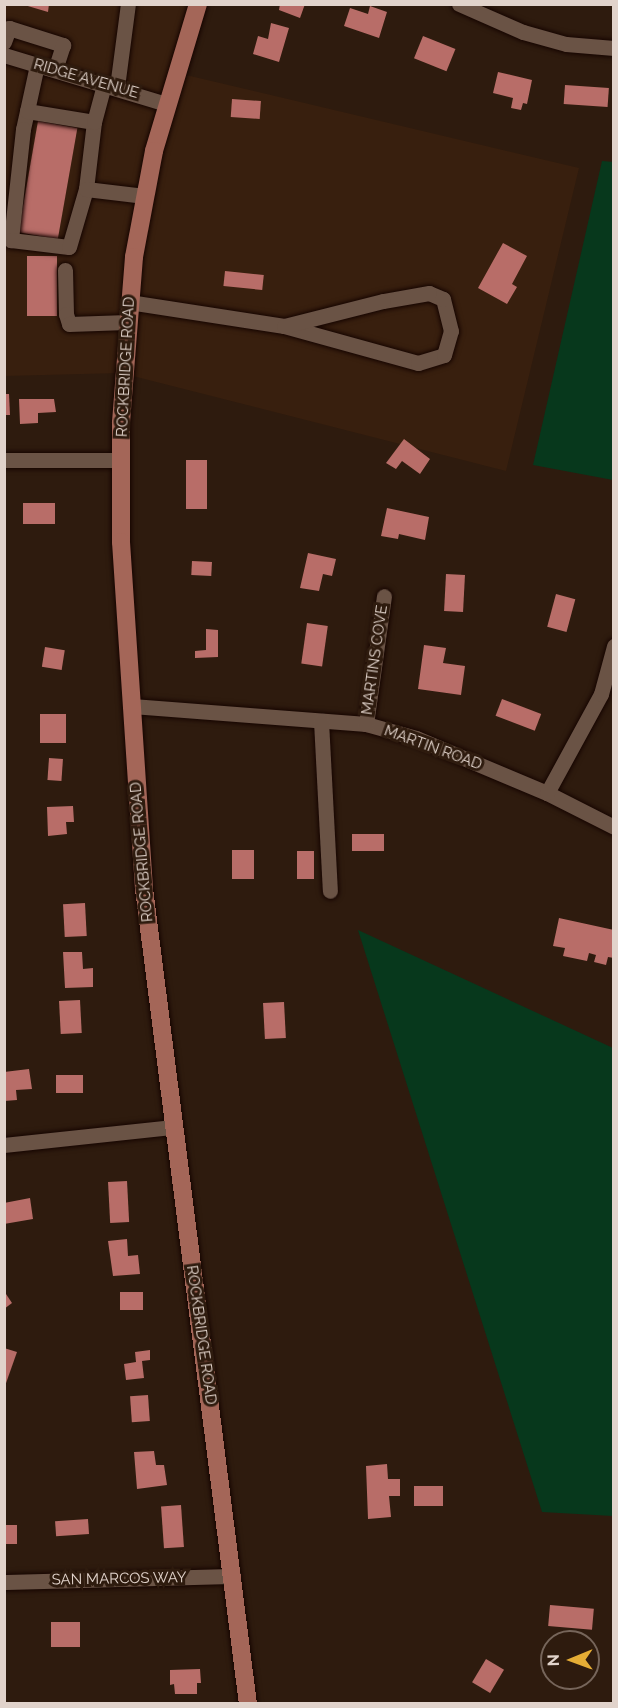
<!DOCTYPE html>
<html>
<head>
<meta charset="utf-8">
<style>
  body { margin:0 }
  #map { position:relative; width:618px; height:1708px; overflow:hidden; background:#2e1b0e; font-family:Raleway,sans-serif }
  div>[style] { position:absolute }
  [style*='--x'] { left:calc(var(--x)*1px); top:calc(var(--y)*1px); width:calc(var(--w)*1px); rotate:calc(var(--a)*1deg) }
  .built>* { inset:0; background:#381f0e }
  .green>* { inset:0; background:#07381c }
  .building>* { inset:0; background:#b86d68; transform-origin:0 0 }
  .roads { filter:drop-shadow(0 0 2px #160500) drop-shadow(0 0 2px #160500) }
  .minor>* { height:15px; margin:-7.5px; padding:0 7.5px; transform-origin:7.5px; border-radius:7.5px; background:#6a5345 }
  .major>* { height:18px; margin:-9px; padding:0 9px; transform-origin:9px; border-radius:9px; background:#a46658 }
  span { translate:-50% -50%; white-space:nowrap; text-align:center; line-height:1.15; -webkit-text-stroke:6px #2e1b0e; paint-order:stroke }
  .street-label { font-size:15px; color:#e1d3cb }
  .frame { position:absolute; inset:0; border:6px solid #e1d3cb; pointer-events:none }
  .north { position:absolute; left:540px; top:1630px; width:60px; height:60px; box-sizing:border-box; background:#2e1b0e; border:2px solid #76655a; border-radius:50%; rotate:269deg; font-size:16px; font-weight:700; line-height:24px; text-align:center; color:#e1d3cb }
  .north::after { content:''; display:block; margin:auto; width:21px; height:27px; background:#e5ad35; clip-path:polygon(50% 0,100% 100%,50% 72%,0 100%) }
</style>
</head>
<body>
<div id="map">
  <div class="built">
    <i style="clip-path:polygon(4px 5px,197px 5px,169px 71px,579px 168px,506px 471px,121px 373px,5px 376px)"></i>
  </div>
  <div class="green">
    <i style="clip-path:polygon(602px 161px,614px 162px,613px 480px,533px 465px)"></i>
    <i style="clip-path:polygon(358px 930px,613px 1048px,613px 1516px,542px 1512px)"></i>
  </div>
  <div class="building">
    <i style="clip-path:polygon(21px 4px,49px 4px,48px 12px)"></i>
    <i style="clip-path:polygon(280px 4px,305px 4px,300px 18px,279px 10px)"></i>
    <i style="clip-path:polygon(370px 6px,387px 12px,379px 38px,344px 26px,350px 8px,368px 14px)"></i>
    <i style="clip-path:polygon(271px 23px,289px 28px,279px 62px,253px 54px,258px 36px,268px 39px)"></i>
    <i style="left:423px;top:36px;width:35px;height:24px;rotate:22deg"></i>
    <i style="clip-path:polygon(498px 72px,532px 80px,527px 104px,523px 103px,521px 110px,511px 108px,513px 98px,493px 93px)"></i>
    <i style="left:565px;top:85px;width:44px;height:19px;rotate:4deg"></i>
    <i style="left:232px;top:99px;width:29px;height:18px;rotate:4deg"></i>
    <i style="left:38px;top:121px;width:40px;height:113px;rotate:10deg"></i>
    <i style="clip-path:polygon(503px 243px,527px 256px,512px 284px,517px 287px,507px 304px,478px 288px)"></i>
    <i style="left:27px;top:256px;width:30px;height:60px"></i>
    <i style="left:225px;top:271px;width:39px;height:15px;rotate:6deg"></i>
    <i style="clip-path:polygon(4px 394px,9px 394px,10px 415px,4px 415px)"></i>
    <i style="clip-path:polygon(19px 399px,54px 399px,56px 412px,38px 413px,38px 423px,20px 424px)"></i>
    <i style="clip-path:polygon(404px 439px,430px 459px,420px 474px,402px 461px,396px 469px,386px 463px)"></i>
    <i style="left:207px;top:460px;width:49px;height:21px;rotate:90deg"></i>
    <i style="left:23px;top:503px;width:32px;height:21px"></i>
    <i style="clip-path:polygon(387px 508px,429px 517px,425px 540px,399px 534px,398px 539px,381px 536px)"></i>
    <i style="clip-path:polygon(308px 553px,336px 559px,332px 576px,323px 574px,319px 591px,300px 588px)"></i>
    <i style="left:192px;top:561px;width:20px;height:14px;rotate:3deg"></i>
    <i style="left:446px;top:574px;width:19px;height:37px;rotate:3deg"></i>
    <i style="left:556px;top:594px;width:20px;height:34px;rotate:15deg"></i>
    <i style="left:307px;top:623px;width:21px;height:41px;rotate:8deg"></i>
    <i style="clip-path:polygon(206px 629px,218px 630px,218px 657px,195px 658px,195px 651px,206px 650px)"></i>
    <i style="clip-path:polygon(424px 645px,446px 648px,443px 663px,465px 666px,461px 695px,418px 689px)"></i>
    <i style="left:45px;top:647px;width:20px;height:20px;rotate:9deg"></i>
    <i style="left:502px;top:699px;width:42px;height:18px;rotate:21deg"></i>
    <i style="left:40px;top:714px;width:26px;height:29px"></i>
    <i style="left:49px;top:758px;width:14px;height:22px;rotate:4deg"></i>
    <i style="clip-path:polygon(73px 806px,74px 822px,66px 822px,67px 834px,48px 836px,47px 807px)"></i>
    <i style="left:352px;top:834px;width:32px;height:17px"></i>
    <i style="left:232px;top:850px;width:22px;height:29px"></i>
    <i style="left:297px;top:851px;width:17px;height:28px"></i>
    <i style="left:85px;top:903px;width:33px;height:22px;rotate:87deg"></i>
    <i style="clip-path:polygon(559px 918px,614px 930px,614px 958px,608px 957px,606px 965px,594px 962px,596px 955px,589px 953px,587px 961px,563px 956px,565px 948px,553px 946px)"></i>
    <i style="clip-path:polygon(63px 952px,82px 952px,83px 969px,93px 968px,93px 987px,65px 988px)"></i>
    <i style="left:80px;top:1000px;width:33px;height:21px;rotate:87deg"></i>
    <i style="left:284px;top:1002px;width:36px;height:21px;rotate:87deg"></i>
    <i style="clip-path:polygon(29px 1069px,32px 1089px,16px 1090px,17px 1100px,4px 1101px,4px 1072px)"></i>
    <i style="left:56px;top:1075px;width:27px;height:18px"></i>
    <i style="left:127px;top:1181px;width:41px;height:19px;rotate:87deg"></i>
    <i style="clip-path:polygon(30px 1198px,33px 1219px,4px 1224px,4px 1203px)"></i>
    <i style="clip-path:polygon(127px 1239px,128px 1256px,138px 1255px,140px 1274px,113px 1276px,108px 1241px)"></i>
    <i style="clip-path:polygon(4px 1291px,12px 1303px,4px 1309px)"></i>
    <i style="left:120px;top:1292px;width:23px;height:18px"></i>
    <i style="clip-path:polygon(4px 1348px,17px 1352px,5px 1386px,4px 1386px)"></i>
    <i style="clip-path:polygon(150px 1350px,150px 1360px,142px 1361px,144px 1378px,126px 1380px,124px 1364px,136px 1362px,135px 1352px)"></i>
    <i style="left:148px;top:1395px;width:26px;height:18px;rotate:86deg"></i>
    <i style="clip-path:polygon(154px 1451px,156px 1465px,164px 1465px,167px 1485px,137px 1489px,134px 1452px)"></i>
    <i style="clip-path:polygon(387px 1464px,388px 1479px,400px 1479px,400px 1496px,389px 1496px,391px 1517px,368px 1519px,366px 1466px)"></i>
    <i style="left:414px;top:1486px;width:29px;height:20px"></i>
    <i style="left:181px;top:1505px;width:42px;height:20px;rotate:86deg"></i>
    <i style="left:88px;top:1519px;width:15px;height:33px;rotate:86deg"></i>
    <i style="left:4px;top:1525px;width:13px;height:19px"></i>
    <i style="left:550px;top:1605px;width:44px;height:21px;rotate:5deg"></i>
    <i style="left:51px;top:1622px;width:29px;height:25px"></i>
    <i style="left:486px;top:1659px;width:21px;height:27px;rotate:31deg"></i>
    <i style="clip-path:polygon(200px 1669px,201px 1683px,197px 1683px,197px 1694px,175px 1694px,174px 1684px,170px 1685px,170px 1670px)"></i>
  </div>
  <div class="roads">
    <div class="minor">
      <i style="--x:459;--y:4;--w:70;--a:23.6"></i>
      <i style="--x:523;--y:32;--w:45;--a:15.6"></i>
      <i style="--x:566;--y:44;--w:48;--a:4.8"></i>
      <i style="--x:4;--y:42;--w:15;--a:-70"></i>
      <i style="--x:9;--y:28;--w:57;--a:17.5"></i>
      <i style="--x:63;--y:45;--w:26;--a:108"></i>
      <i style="--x:4;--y:55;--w:169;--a:16.8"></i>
      <i style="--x:37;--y:65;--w:66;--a:102.3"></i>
      <i style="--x:23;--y:129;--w:112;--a:96.2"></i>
      <i style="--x:11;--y:240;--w:58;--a:6.9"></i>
      <i style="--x:69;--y:247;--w:60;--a:-73.7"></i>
      <i style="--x:86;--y:189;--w:67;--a:-83.2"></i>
      <i style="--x:117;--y:87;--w:84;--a:-82.5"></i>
      <i style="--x:27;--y:111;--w:68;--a:9.3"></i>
      <i style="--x:94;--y:122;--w:39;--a:-75"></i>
      <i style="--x:86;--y:189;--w:59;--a:6.8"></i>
      <i style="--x:65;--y:270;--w:44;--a:88.7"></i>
      <i style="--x:66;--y:314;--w:10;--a:73"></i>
      <i style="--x:69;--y:324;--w:58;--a:-2"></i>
      <i style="--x:129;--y:302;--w:157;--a:8.8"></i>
      <i style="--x:284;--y:326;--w:139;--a:15.4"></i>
      <i style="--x:418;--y:363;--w:27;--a:-17"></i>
      <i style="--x:444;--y:355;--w:25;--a:-74"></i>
      <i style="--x:451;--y:331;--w:33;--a:-104"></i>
      <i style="--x:443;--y:299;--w:15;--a:-157"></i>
      <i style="--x:429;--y:293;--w:47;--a:170.1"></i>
      <i style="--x:383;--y:301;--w:102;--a:165.8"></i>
      <i style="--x:4;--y:460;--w:117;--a:0"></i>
      <i style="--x:132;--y:706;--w:235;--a:4.4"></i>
      <i style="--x:366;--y:724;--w:52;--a:15.6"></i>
      <i style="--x:416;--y:738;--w:142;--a:22.8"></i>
      <i style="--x:547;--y:793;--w:75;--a:26.9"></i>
      <i style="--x:321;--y:721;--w:170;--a:87"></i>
      <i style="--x:366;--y:724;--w:129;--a:-82"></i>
      <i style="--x:547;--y:793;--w:113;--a:-61.4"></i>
      <i style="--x:601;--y:694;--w:50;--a:-74.8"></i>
      <i style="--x:4;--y:1145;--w:170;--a:-6.1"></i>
      <i style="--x:4;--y:1582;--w:229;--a:-1.5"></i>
    </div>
    <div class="major">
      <i style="--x:198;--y:4;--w:153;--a:106.7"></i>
      <i style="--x:154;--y:151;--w:108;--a:100.7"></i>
      <i style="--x:134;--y:257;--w:167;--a:94.5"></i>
      <i style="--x:121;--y:423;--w:119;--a:90"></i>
      <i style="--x:121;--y:542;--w:348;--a:86.2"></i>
      <i style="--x:144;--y:889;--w:822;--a:82.73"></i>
    </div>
  </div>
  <div class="street-label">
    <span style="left:86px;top:79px;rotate:16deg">RIDGE AVENUE</span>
    <span style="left:126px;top:367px;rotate:-87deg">ROCKBRIDGE ROAD</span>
    <span style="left:375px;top:660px;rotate:-82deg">MARTINS COVE</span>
    <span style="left:433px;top:748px;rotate:20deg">MARTIN ROAD</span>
    <span style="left:142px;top:852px;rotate:-95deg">ROCKBRIDGE ROAD</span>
    <span style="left:201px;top:1335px;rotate:82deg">ROCKBRIDGE ROAD</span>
    <span style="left:119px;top:1579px;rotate:-1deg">SAN MARCOS WAY</span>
  </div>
  <div class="frame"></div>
  <div class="north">N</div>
</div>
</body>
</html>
